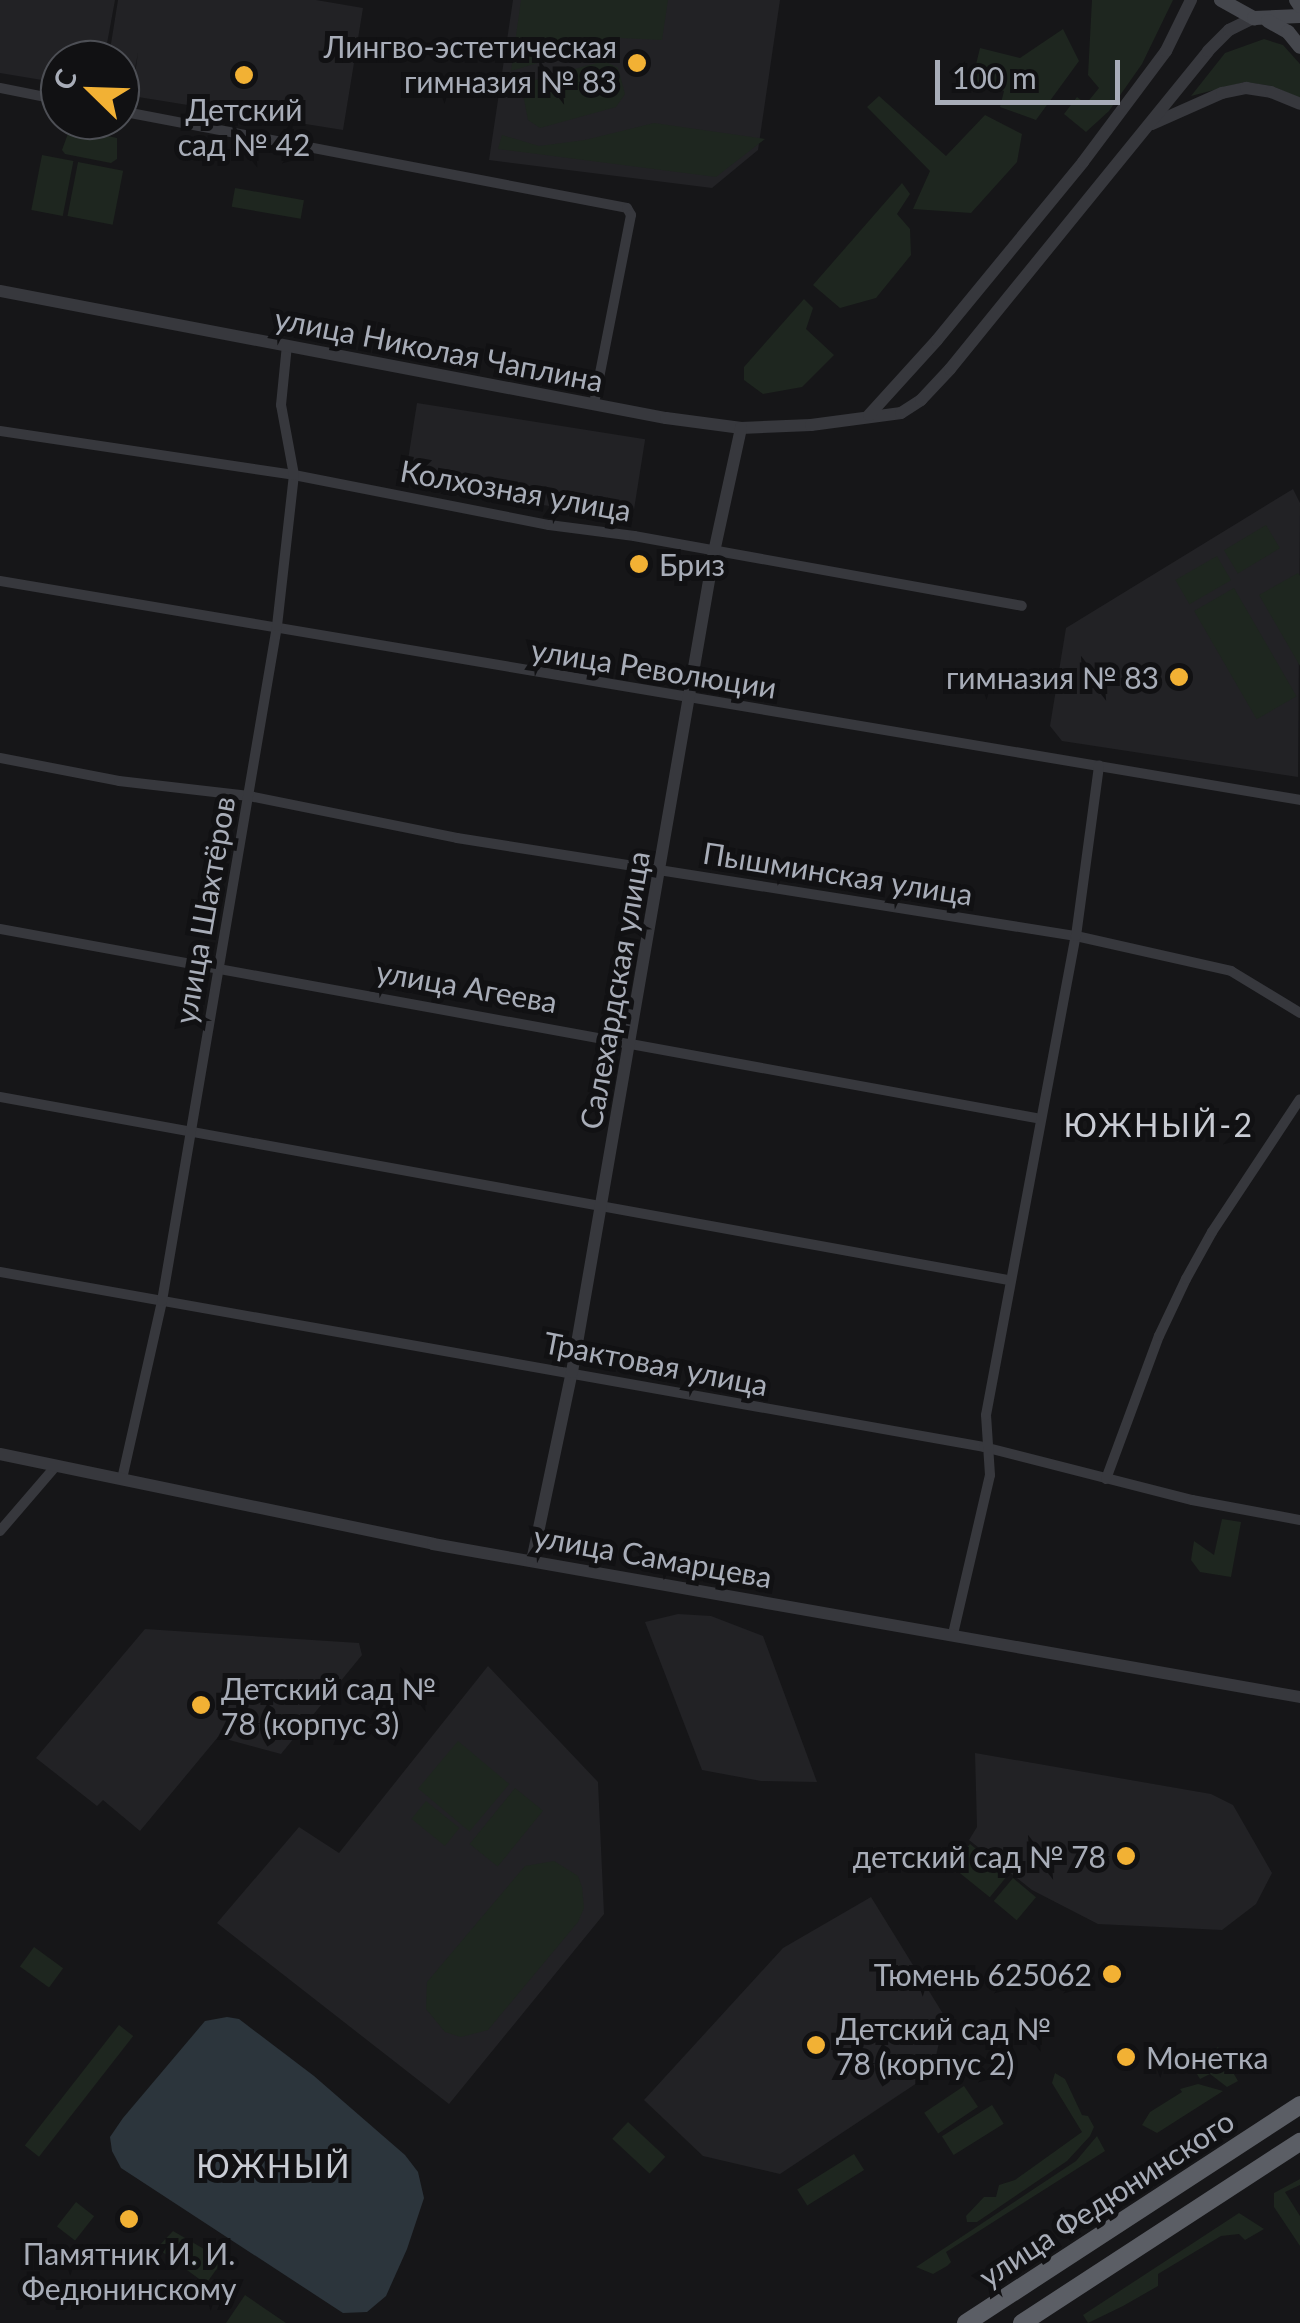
<!DOCTYPE html>
<html>
<head>
<meta charset="utf-8">
<style>
  body { margin:0 }
  #map { position:relative; width:1300px; height:2323px; overflow:hidden; background:#161618; font-family:Lato,sans-serif }
  div>[style] { position:absolute }
  [style*='--x'] { left:calc(var(--x)*1px); top:calc(var(--y)*1px); width:calc(var(--w)*1px); rotate:calc(var(--a)*1deg) }
  .built>* { inset:0; background:#222225; transform-origin:0 0 }
  .green>* { inset:0; background:#1e261f; transform-origin:0 0 }
  .water>* { inset:0; background:#2c353c }
  .minor>* { height:10px; margin:-5px; padding:0 5px; transform-origin:5px; border-radius:5px; background:#37383d }
  .tertiary>* { height:12px; margin:-6px; padding:0 6px; transform-origin:6px; border-radius:6px; background:#37383d }
  .secondary>* { height:14px; margin:-7px; padding:0 7px; transform-origin:7px; border-radius:7px; background:#45474d }
  .trunk>* { height:18px; margin:-9px; padding:0 9px; transform-origin:9px; border-radius:9px; background:#5b5e65 }
  .dots>* { width:28px; height:28px; translate:-50% -50%; box-sizing:border-box; border:5px solid #111113; border-radius:50% }
  span { translate:-50% -50%; white-space:nowrap; text-align:center; line-height:1.15; -webkit-text-stroke:10px #111113; paint-order:stroke }
  .poi-label { font-size:30px; color:#a8adb8 }
  .right { translate:-100% -50%; text-align:right }
  .left { translate:0 -50%; text-align:left }
  .street-label { font-size:30px; color:#a8adb8 }
  .neighbourhood-label { font-size:32px; color:#c9ccd4; letter-spacing:2.5px }
  .north { position:absolute; left:40px; top:40px; width:100px; height:100px; box-sizing:border-box; background:#111113; border:2px solid #4d4f55; border-radius:50%; rotate:293deg; font-size:28px; font-weight:700; line-height:40px; text-align:center; color:#a8adb8 }
  .north::after { content:''; display:block; margin:auto; width:35px; height:45px; background:#f2b134; clip-path:polygon(50% 0,100% 100%,50% 72%,0 100%) }
  .scale { position:absolute; left:935px; top:60px; width:185px; height:45px; box-sizing:border-box; border:5px solid #a8adb8; border-top:0; padding-left:12px; font-size:30px; line-height:35px; white-space:nowrap; color:#a8adb8; -webkit-text-stroke:8px #111113; paint-order:stroke }
</style>
</head>
<body>
<div id="map">
  <div class="built">
    <i style="clip-path:polygon(0 0,115px 0,106px 49px,110px 50px,118px 0,316px 0,363px 8px,343px 130px,132px 96px,138px 53px,130px 94px,120px 92px,120px 60px,60px 60px,60px 83px,0 73px)"></i>
    <i style="clip-path:polygon(513px 0,780px 0,758px 150px,712px 188px,489px 160px)"></i>
    <i style="left:417px;top:403px;width:231px;height:81px;rotate:9deg"></i>
    <i style="clip-path:polygon(1293px 489px,1300px 503px,1298px 777px,1062px 741px,1050px 726px,1066px 628px)"></i>
    <i style="clip-path:polygon(678px 1614px,711px 1616px,763px 1636px,817px 1782px,761px 1781px,702px 1770px,645px 1622px)"></i>
    <i style="clip-path:polygon(145px 1629px,359px 1643px,362px 1655px,281px 1754px,218px 1737px,140px 1831px,103px 1800px,97px 1806px,36px 1758px)"></i>
    <i style="clip-path:polygon(488px 1666px,598px 1782px,604px 1914px,449px 2104px,217px 1923px,299px 1827px,339px 1853px)"></i>
    <i style="clip-path:polygon(975px 1753px,1211px 1794px,1233px 1805px,1272px 1873px,1256px 1904px,1222px 1930px,1098px 1924px,1032px 1890px,969px 1840px,977px 1827px)"></i>
    <i style="clip-path:polygon(871px 1897px,945px 2017px,932px 2073px,780px 2174px,703px 2156px,644px 2100px,783px 1948px)"></i>
  </div>
  <div class="green">
    <i style="clip-path:polygon(521px 0,668px 0,662px 40px,620px 38px,511px 71px)"></i>
    <i style="clip-path:polygon(1092px 0,1173px 0,1142px 64px,1109px 111px,1086px 132px,1064px 114px,1077px 97px,1086px 104px,1099px 88px,1088px 75px)"></i>
    <i style="clip-path:polygon(1063px 29px,1079px 61px,1036px 120px,1000px 107px,1004px 91px,972px 81px,980px 48px,1020px 58px)"></i>
    <i style="clip-path:polygon(1264px 39px,1283px 45px,1300px 64px,1300px 98px,1272px 86px,1245px 82px,1191px 96px,1225px 53px)"></i>
    <i style="clip-path:polygon(604px 61px,618px 68px,625px 94px,616px 107px,540px 128px,528px 120px,523px 94px,531px 81px)"></i>
    <i style="clip-path:polygon(879px 96px,946px 156px,985px 115px,1022px 134px,1017px 162px,971px 213px,913px 209px,930px 171px,867px 107px)"></i>
    <i style="clip-path:polygon(654px 123px,765px 139px,716px 177px,498px 149px,502px 135px,539px 146px,585px 140px)"></i>
    <i style="clip-path:polygon(70px 128px,117px 138px,117px 159px,111px 163px,65px 154px,62px 150px)"></i>
    <i style="left:42px;top:155px;width:32px;height:56px;rotate:11deg"></i>
    <i style="left:78px;top:162px;width:46px;height:55px;rotate:11deg"></i>
    <i style="clip-path:polygon(902px 183px,910px 194px,897px 214px,910px 229px,911px 255px,876px 298px,840px 308px,813px 285px)"></i>
    <i style="left:235px;top:188px;width:70px;height:19px;rotate:10deg"></i>
    <i style="clip-path:polygon(804px 299px,813px 308px,806px 329px,834px 355px,802px 387px,763px 394px,744px 380px,744px 367px)"></i>
    <i style="left:1266px;top:525px;width:27px;height:49px;rotate:59deg"></i>
    <i style="left:1217px;top:556px;width:28px;height:48px;rotate:60deg"></i>
    <i style="clip-path:polygon(1298px 573px,1300px 576px,1300px 666px,1259px 595px)"></i>
    <i style="left:1234px;top:588px;width:125px;height:46px;rotate:60deg"></i>
    <i style="clip-path:polygon(1222px 1519px,1241px 1522px,1231px 1577px,1200px 1572px,1191px 1560px,1194px 1541px,1214px 1555px)"></i>
    <i style="left:458px;top:1741px;width:67px;height:62px;rotate:40deg"></i>
    <i style="left:515px;top:1788px;width:36px;height:72px;rotate:39deg"></i>
    <i style="left:426px;top:1801px;width:43px;height:23px;rotate:39deg"></i>
    <i style="left:970px;top:1844px;width:49px;height:29px;rotate:39deg"></i>
    <i style="clip-path:polygon(554px 1861px,578px 1876px,582px 1887px,584px 1908px,578px 1922px,488px 2030px,461px 2037px,445px 2032px,426px 2009px,427px 1982px,525px 1866px)"></i>
    <i style="left:1013px;top:1878px;width:30px;height:30px;rotate:40deg"></i>
    <i style="left:34px;top:1947px;width:36px;height:24px;rotate:36deg"></i>
    <i style="left:119px;top:2025px;width:18px;height:153px;rotate:38deg"></i>
    <i style="clip-path:polygon(1218px 2047px,1238px 2081px,1227px 2087px,1210px 2074px,1200px 2079px,1191px 2064px)"></i>
    <i style="clip-path:polygon(1055px 2073px,1065px 2079px,1082px 2115px,1088px 2116px,1094px 2127px,1090px 2136px,1067px 2161px,977px 2222px,967px 2222px,966px 2216px,984px 2197px,996px 2197px,999px 2185px,1015px 2180px,1082px 2132px,1052px 2083px)"></i>
    <i style="clip-path:polygon(1198px 2084px,1223px 2091px,1157px 2133px,1142px 2125px,1150px 2112px,1182px 2092px,1180px 2089px)"></i>
    <i style="left:964px;top:2086px;width:25px;height:48px;rotate:56deg"></i>
    <i style="left:992px;top:2105px;width:22px;height:59px;rotate:58deg"></i>
    <i style="left:628px;top:2122px;width:51px;height:23px;rotate:43deg"></i>
    <i style="clip-path:polygon(1097px 2136px,1105px 2151px,946px 2252px,951px 2262px,947px 2266px,933px 2274px,916px 2267px,1076px 2161px)"></i>
    <i style="left:854px;top:2154px;width:19px;height:67px;rotate:58deg"></i>
    <i style="clip-path:polygon(1300px 2179px,1300px 2185px,1285px 2192px,1300px 2216px,1300px 2246px,1274px 2207px,1274px 2193px)"></i>
    <i style="left:76px;top:2202px;width:23px;height:31px;rotate:38deg"></i>
    <i style="clip-path:polygon(1239px 2213px,1264px 2229px,1245px 2240px,1239px 2234px,1221px 2236px,1158px 2274px,1158px 2286px,1123px 2306px,1088px 2323px,1083px 2315px)"></i>
    <i style="clip-path:polygon(173px 2231px,223px 2260px,206px 2284px,157px 2248px)"></i>
    <i style="clip-path:polygon(245px 2295px,286px 2323px,226px 2323px)"></i>
  </div>
  <div class="water">
    <i style="clip-path:polygon(227px 2017px,239px 2019px,314px 2076px,405px 2155px,418px 2172px,424px 2198px,407px 2249px,386px 2296px,367px 2312px,343px 2313px,121px 2168px,112px 2151px,110px 2137px,123px 2118px,205px 2021px)"></i>
  </div>
  <div class="minor">
    <i style="--x:0;--y:88;--w:61;--a:11.3"></i>
    <i style="--x:120;--y:111;--w:516;--a:10.83"></i>
    <i style="--x:627;--y:208;--w:8;--a:60"></i>
    <i style="--x:631;--y:215;--w:192;--a:101.1"></i>
    <i style="--x:0;--y:431;--w:297;--a:8.5"></i>
    <i style="--x:294;--y:475;--w:260;--a:11.1"></i>
    <i style="--x:549;--y:525;--w:86;--a:7.4"></i>
    <i style="--x:634;--y:536;--w:394;--a:10.2"></i>
    <i style="--x:0;--y:581;--w:1318;--a:9.56"></i>
    <i style="--x:0;--y:758;--w:121;--a:10.9"></i>
    <i style="--x:119;--y:781;--w:131;--a:6.6"></i>
    <i style="--x:249;--y:796;--w:212;--a:11.4"></i>
    <i style="--x:457;--y:838;--w:627;--a:9"></i>
    <i style="--x:1076;--y:936;--w:159;--a:12.7"></i>
    <i style="--x:1231;--y:971;--w:81;--a:31.3"></i>
    <i style="--x:0;--y:929;--w:1058;--a:10.34"></i>
    <i style="--x:0;--y:1097;--w:1024;--a:10.29"></i>
    <i style="--x:0;--y:1272;--w:999;--a:10.08"></i>
    <i style="--x:984;--y:1447;--w:215;--a:14.3"></i>
    <i style="--x:1192;--y:1500;--w:110;--a:10.5"></i>
    <i style="--x:122;--y:1479;--w:182;--a:-77.3"></i>
    <i style="--x:162;--y:1301;--w:685;--a:-80.33"></i>
    <i style="--x:277;--y:626;--w:152;--a:-83.6"></i>
    <i style="--x:294;--y:475;--w:71;--a:-100.5"></i>
    <i style="--x:281;--y:405;--w:60;--a:-84.3"></i>
    <i style="--x:1106;--y:1479;--w:153;--a:-69.7"></i>
    <i style="--x:1159;--y:1336;--w:63;--a:-64.7"></i>
    <i style="--x:1186;--y:1279;--w:54;--a:-61"></i>
    <i style="--x:1212;--y:1232;--w:159;--a:-56.5"></i>
    <i style="--x:0;--y:1531;--w:86;--a:-49.3"></i>
    <i style="--x:953;--y:1634;--w:163;--a:-76.9"></i>
    <i style="--x:990;--y:1475;--w:60;--a:-93.8"></i>
    <i style="--x:986;--y:1415;--w:487;--a:-79.4"></i>
    <i style="--x:1076;--y:936;--w:172;--a:-82.3"></i>
  </div>
  <div class="tertiary">
    <i style="--x:1152;--y:124;--w:77;--a:-23.9"></i>
    <i style="--x:1222;--y:93;--w:25;--a:-12"></i>
    <i style="--x:1246;--y:88;--w:25;--a:9"></i>
    <i style="--x:1271;--y:92;--w:31;--a:22"></i>
    <i style="--x:0;--y:291;--w:678;--a:10.8"></i>
    <i style="--x:666;--y:418;--w:76;--a:7.6"></i>
    <i style="--x:741;--y:428;--w:70;--a:-2.5"></i>
    <i style="--x:811;--y:425;--w:91;--a:-7.6"></i>
    <i style="--x:901;--y:413;--w:24;--a:-33"></i>
    <i style="--x:921;--y:400;--w:42;--a:-46.9"></i>
    <i style="--x:950;--y:369;--w:409;--a:-50.9"></i>
    <i style="--x:1208;--y:51;--w:30;--a:-45"></i>
    <i style="--x:1229;--y:30;--w:28;--a:-26"></i>
    <i style="--x:869;--y:415;--w:101;--a:-47.8"></i>
    <i style="--x:937;--y:340;--w:230;--a:-50.6"></i>
    <i style="--x:1083;--y:162;--w:139;--a:-53.2"></i>
    <i style="--x:1166;--y:51;--w:57;--a:-63.9"></i>
    <i style="--x:0;--y:1454;--w:442;--a:11.7"></i>
    <i style="--x:433;--y:1544;--w:880;--a:10.01"></i>
    <i style="--x:532;--y:1561;--w:193;--a:-78.1"></i>
    <i style="--x:572;--y:1372;--w:832;--a:-80.18"></i>
    <i style="--x:714;--y:552;--w:127;--a:-77.7"></i>
  </div>
  <div class="secondary">
    <i style="--x:1221;--y:0;--w:38;--a:29"></i>
    <i style="--x:1254;--y:18;--w:46;--a:-2.5"></i>
    <i style="--x:1296;--y:0;--w:7;--a:56"></i>
    <i style="--x:1268;--y:21;--w:23;--a:29"></i>
    <i style="--x:1288;--y:32;--w:19;--a:51"></i>
  </div>
  <div class="trunk">
    <i style="--x:966;--y:2323;--w:399;--a:-33.1"></i>
    <i style="--x:1022;--y:2323;--w:332;--a:-33.1"></i>
  </div>
  <div class="dots">
    <i style="left:637px;top:63px;background:#f2b134"></i>
    <i style="left:244px;top:75px;background:#f2b134"></i>
    <i style="left:639px;top:564px;background:#f2b134"></i>
    <i style="left:1179px;top:677px;background:#f2b134"></i>
    <i style="left:201px;top:1705px;background:#f2b134"></i>
    <i style="left:1126px;top:1856px;background:#f2b134"></i>
    <i style="left:1112px;top:1974px;background:#f2b134"></i>
    <i style="left:816px;top:2045px;background:#f2b134"></i>
    <i style="left:1126px;top:2057px;background:#f2b134"></i>
    <i style="left:129px;top:2219px;background:#f2b134"></i>
  </div>
  <div class="poi-label">
    <span class="right" style="left:617px;top:63px">Лингво-эстетическая<br>гимназия № 83</span>
    <span style="left:244px;top:126px">Детский<br>сад № 42</span>
    <span class="left" style="left:659px;top:564px">Бриз</span>
    <span class="right" style="left:1159px;top:677px">гимназия № 83</span>
    <span class="left" style="left:221px;top:1705px">Детский сад №<br>78 (корпус 3)</span>
    <span class="right" style="left:1106px;top:1856px">детский сад № 78</span>
    <span class="right" style="left:1092px;top:1974px">Тюмень 625062</span>
    <span class="left" style="left:836px;top:2045px">Детский сад №<br>78 (корпус 2)</span>
    <span class="left" style="left:1146px;top:2057px">Монетка</span>
    <span style="left:129px;top:2270px">Памятник И. И.<br>Федюнинскому</span>
  </div>
  <div class="street-label">
    <span style="left:439px;top:349px;rotate:11deg">улица Николая Чаплина</span>
    <span style="left:516px;top:490px;rotate:10deg">Колхозная улица</span>
    <span style="left:654px;top:668px;rotate:9deg">улица Революции</span>
    <span style="left:838px;top:873px;rotate:9deg">Пышминская улица</span>
    <span style="left:204px;top:910px;rotate:-80deg">улица Шахтёров</span>
    <span style="left:467px;top:986px;rotate:10deg">улица Агеева</span>
    <span style="left:614px;top:990px;rotate:-80deg">Салехардская улица</span>
    <span style="left:656px;top:1363px;rotate:11deg">Трактовая улица</span>
    <span style="left:653px;top:1556px;rotate:10deg">улица Самарцева</span>
    <span style="left:1106px;top:2198px;rotate:-33deg">улица Федюнинского</span>
  </div>
  <div class="neighbourhood-label">
    <span style="left:1159px;top:1125px">ЮЖНЫЙ-2</span>
    <span style="left:274px;top:2166px">ЮЖНЫЙ</span>
  </div>
  <div class="north">С</div>
  <div class="scale">100 m</div>
</div>
</body>
</html>
